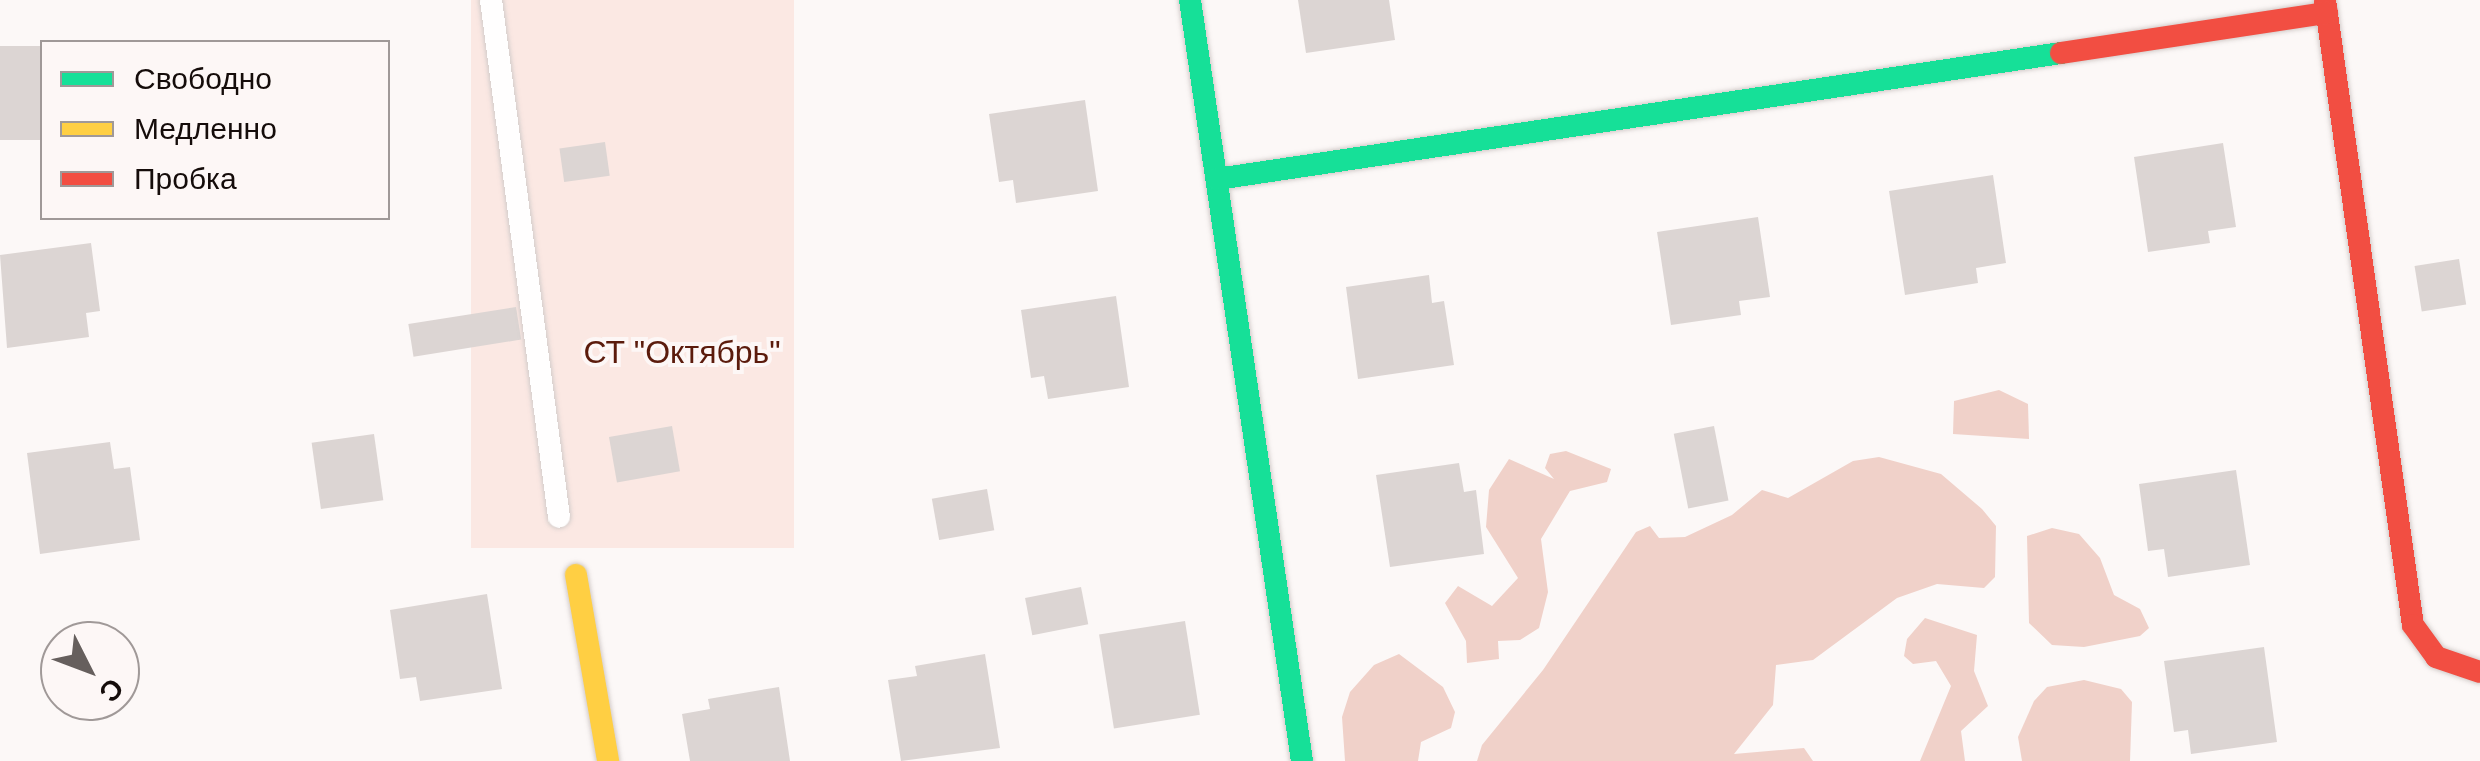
<!DOCTYPE html>
<html>
<head>
<meta charset="utf-8">
<style>
  body { margin:0 }
  #map { position:relative; width:2480px; height:761px; overflow:hidden; background:#fcf8f7; font-family:Arial,sans-serif }
  div>[style] { position:absolute }
  [style*='--x'] { left:calc(var(--x)*1px); top:calc(var(--y)*1px); width:calc(var(--w)*1px); rotate:calc(var(--a)*1deg) }
  .green>* { inset:0; background:#fbe8e3; transform-origin:0 0 }
  .forest>* { inset:0; background:#f0d1c9 }
  .building>* { inset:0; background:#dcd5d3; transform-origin:0 0 }
  .roads { filter:drop-shadow(0 0 2px #d4cdcb) drop-shadow(0 0 2px #d4cdcb) }
  .lane>* { height:22px; margin:-11px; padding:0 11px; transform-origin:11px; border-radius:11px; background:#fffefe }
  .fast>* { height:22px; margin:-11px; padding:0 11px; transform-origin:11px; border-radius:11px; background:#16e098 }
  .slow>* { height:22px; margin:-11px; padding:0 11px; transform-origin:11px; border-radius:11px; background:#ffcf43 }
  .jam>* { height:22px; margin:-11px; padding:0 11px; transform-origin:11px; border-radius:11px; background:#f24e42 }
  span { translate:-50% -50%; white-space:nowrap; text-align:center; line-height:1.15; -webkit-text-stroke:8px #fdf7f6; paint-order:stroke }
  .park-label { font-size:32px; color:#5b1b0c }
  .legend { position:absolute; left:40px; top:40px; width:350px; height:180px; box-sizing:border-box; background:#fdf7f6; border:2px solid #a09998; margin:0; padding:12px 18px; list-style:none; font-size:30px; color:#150c0a }
  .legend li { display:flex; align-items:center; gap:20px; height:50px }
  .legend b { width:50px; border:2px solid #a09998 }
  .north { position:absolute; left:40px; top:621px; width:100px; height:100px; box-sizing:border-box; background:#fdf7f6; border:2px solid #a09998; border-radius:50%; rotate:132deg; font-size:28px; font-weight:700; line-height:40px; text-align:center; color:#150c0a }
  .north::after { content:''; display:block; margin:auto; width:35px; height:45px; background:#665f5d; clip-path:polygon(50% 0,100% 100%,50% 72%,0 100%) }
</style>
</head>
<body>
<div id="map">
  <div class="green">
    <i style="left:471px;top:0;width:323px;height:548px"></i>
  </div>
  <div class="forest">
    <i style="clip-path:polygon(1999px 390px,2028px 404px,2029px 439px,1953px 434px,1954px 401px)"></i>
    <i style="clip-path:polygon(1566px 451px,1611px 469px,1607px 482px,1570px 491px,1541px 539px,1548px 592px,1539px 628px,1520px 640px,1498px 641px,1499px 659px,1467px 663px,1466px 641px,1445px 603px,1458px 586px,1492px 606px,1518px 578px,1486px 527px,1489px 490px,1509px 459px,1554px 479px,1545px 468px,1550px 454px)"></i>
    <i style="clip-path:polygon(1879px 457px,1941px 474px,1982px 509px,1996px 526px,1995px 577px,1984px 588px,1937px 584px,1897px 598px,1813px 660px,1776px 665px,1773px 705px,1734px 754px,1804px 748px,1813px 761px,1477px 761px,1482px 745px,1543px 670px,1636px 532px,1650px 526px,1659px 538px,1685px 537px,1732px 515px,1762px 490px,1788px 498px,1853px 461px)"></i>
    <i style="clip-path:polygon(2052px 528px,2079px 534px,2100px 558px,2114px 595px,2140px 609px,2149px 628px,2140px 636px,2084px 647px,2052px 645px,2029px 623px,2027px 536px)"></i>
    <i style="clip-path:polygon(1925px 618px,1977px 635px,1974px 671px,1988px 706px,1961px 731px,1965px 761px,1920px 761px,1951px 686px,1936px 661px,1913px 664px,1904px 656px,1907px 639px)"></i>
    <i style="clip-path:polygon(1399px 654px,1443px 687px,1455px 712px,1451px 728px,1421px 742px,1418px 761px,1345px 761px,1342px 717px,1350px 692px,1374px 665px)"></i>
    <i style="clip-path:polygon(2084px 680px,2121px 689px,2132px 702px,2130px 761px,2022px 761px,2018px 737px,2034px 701px,2047px 687px)"></i>
  </div>
  <div class="building">
    <i style="clip-path:polygon(1298px 0,1389px 0,1395px 40px,1306px 53px)"></i>
    <i style="left:42px;top:46px;width:94px;height:42px;rotate:90deg"></i>
    <i style="clip-path:polygon(1085px 100px,1098px 191px,1016px 203px,1013px 180px,999px 182px,989px 114px)"></i>
    <i style="left:605px;top:142px;width:34px;height:46px;rotate:82deg"></i>
    <i style="clip-path:polygon(2223px 143px,2236px 227px,2208px 231px,2210px 243px,2148px 252px,2134px 157px)"></i>
    <i style="clip-path:polygon(1993px 175px,2006px 263px,1976px 268px,1978px 283px,1905px 295px,1889px 191px)"></i>
    <i style="clip-path:polygon(1758px 217px,1770px 297px,1739px 301px,1741px 315px,1671px 325px,1657px 232px)"></i>
    <i style="clip-path:polygon(91px 243px,100px 311px,86px 313px,89px 337px,7px 348px,0 255px)"></i>
    <i style="left:2459px;top:259px;width:46px;height:45px;rotate:81deg"></i>
    <i style="clip-path:polygon(1429px 275px,1432px 303px,1444px 301px,1454px 365px,1358px 379px,1346px 287px)"></i>
    <i style="clip-path:polygon(1116px 296px,1129px 387px,1048px 399px,1044px 376px,1031px 378px,1021px 310px)"></i>
    <i style="left:516px;top:307px;width:33px;height:109px;rotate:81deg"></i>
    <i style="left:672px;top:426px;width:46px;height:64px;rotate:80deg"></i>
    <i style="left:1714px;top:426px;width:76px;height:41px;rotate:79deg"></i>
    <i style="left:374px;top:434px;width:67px;height:63px;rotate:82deg"></i>
    <i style="clip-path:polygon(110px 442px,114px 469px,130px 467px,140px 540px,40px 554px,27px 453px)"></i>
    <i style="clip-path:polygon(1459px 463px,1464px 492px,1476px 490px,1484px 554px,1390px 567px,1376px 475px)"></i>
    <i style="clip-path:polygon(2236px 470px,2250px 565px,2168px 577px,2164px 549px,2148px 551px,2139px 484px)"></i>
    <i style="left:987px;top:489px;width:42px;height:56px;rotate:80deg"></i>
    <i style="left:1081px;top:587px;width:38px;height:57px;rotate:79deg"></i>
    <i style="clip-path:polygon(487px 594px,502px 689px,420px 701px,416px 677px,400px 679px,390px 610px)"></i>
    <i style="left:1185px;top:621px;width:95px;height:87px;rotate:81deg"></i>
    <i style="clip-path:polygon(2264px 647px,2277px 742px,2191px 754px,2188px 730px,2174px 732px,2164px 661px)"></i>
    <i style="clip-path:polygon(985px 654px,1000px 748px,901px 761px,888px 680px,917px 676px,915px 666px)"></i>
    <i style="clip-path:polygon(779px 687px,790px 761px,690px 761px,682px 714px,710px 709px,708px 699px)"></i>
  </div>
  <div class="roads">
    <div class="lane">
      <i style="--x:491;--y:0;--w:521;--a:82.51"></i>
    </div>
    <div class="fast">
      <i style="--x:1190;--y:0;--w:769;--a:81.63"></i>
      <i style="--x:1217;--y:179;--w:853;--a:-8.49"></i>
    </div>
    <div class="slow">
      <i style="--x:576;--y:575;--w:189;--a:80.2"></i>
    </div>
    <div class="jam">
      <i style="--x:2325;--y:0;--w:631;--a:81.99"></i>
      <i style="--x:2413;--y:625;--w:39;--a:54"></i>
      <i style="--x:2436;--y:657;--w:46;--a:18.8"></i>
      <i style="--x:2061;--y:53;--w:269;--a:-8.6"></i>
    </div>
  </div>
  <div class="park-label">
    <span style="left:682px;top:352px">СТ "Октябрь"</span>
  </div>
  <ul class="legend">
  <li><b style="height:12px;background:#16e098"></b>Свободно</li>
  <li><b style="height:12px;background:#ffcf43"></b>Медленно</li>
  <li><b style="height:12px;background:#f24e42"></b>Пробка</li>
  </ul>
  <div class="north">С</div>
</div>
</body>
</html>
